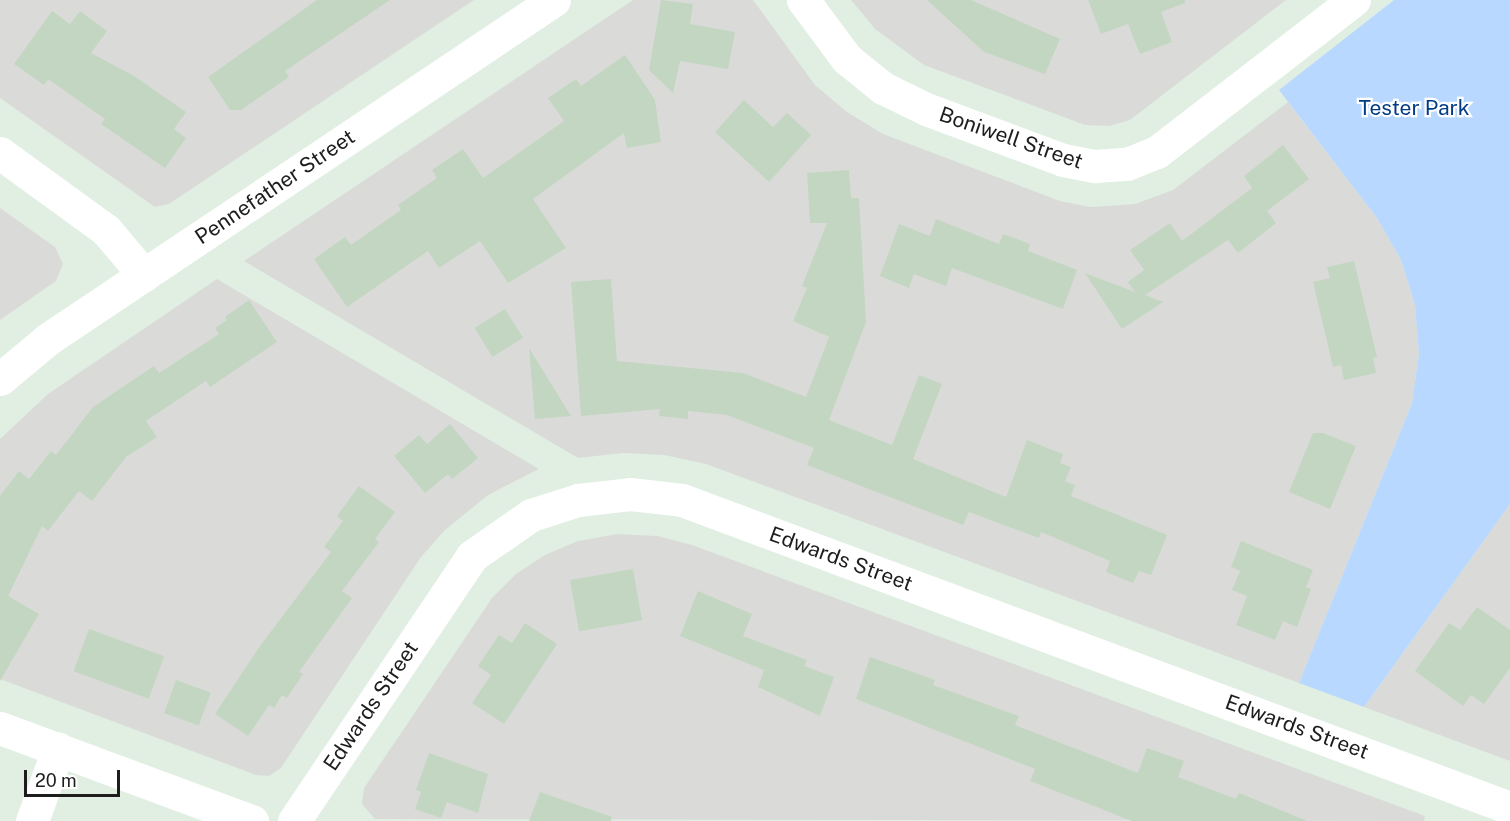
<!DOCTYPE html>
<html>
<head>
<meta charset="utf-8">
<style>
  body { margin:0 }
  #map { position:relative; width:1510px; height:821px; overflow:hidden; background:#e1efe3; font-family:"Public Sans",sans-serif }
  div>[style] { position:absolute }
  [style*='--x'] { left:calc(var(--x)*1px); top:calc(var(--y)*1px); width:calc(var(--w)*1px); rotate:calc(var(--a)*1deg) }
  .residential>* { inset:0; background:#dadbd9 }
  .park>* { inset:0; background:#b8d8ff }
  .building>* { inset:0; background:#c3d6c1; transform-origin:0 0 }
  .minor>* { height:33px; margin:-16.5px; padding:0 16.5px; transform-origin:16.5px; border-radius:16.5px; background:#fff }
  span { translate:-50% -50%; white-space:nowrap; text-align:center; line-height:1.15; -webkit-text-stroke:4.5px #fff; paint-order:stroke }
  .park-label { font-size:21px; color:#013c84 }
  .street-label { font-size:21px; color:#1d1d1d }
  .scale { position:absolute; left:24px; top:770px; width:96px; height:27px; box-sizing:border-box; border:3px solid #1d1d1d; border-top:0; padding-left:8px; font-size:18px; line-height:21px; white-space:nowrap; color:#1d1d1d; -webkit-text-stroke:4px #fff; paint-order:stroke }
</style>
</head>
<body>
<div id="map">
  <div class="residential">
    <i style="clip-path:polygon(0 0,474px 0,169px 204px,155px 207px,0 98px)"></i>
    <i style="clip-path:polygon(633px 0,753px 0,815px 85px,847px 112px,883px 134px,1060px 201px,1090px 207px,1135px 204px,1173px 190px,1288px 102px,1377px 218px,1401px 260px,1415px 305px,1419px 354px,1412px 403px,1299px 683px,706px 464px,664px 455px,623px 453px,578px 458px,244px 261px)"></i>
    <i style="clip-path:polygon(851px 0,1286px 0,1130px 120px,1109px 126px,1085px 125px,924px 65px,875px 29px)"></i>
    <i style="clip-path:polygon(0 208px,55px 247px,63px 264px,56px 281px,0 320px)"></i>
    <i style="clip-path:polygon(217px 279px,539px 469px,488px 495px,444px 531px,421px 557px,281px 768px,269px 776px,256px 775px,0 679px,0 439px,48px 394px)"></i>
    <i style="clip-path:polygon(1510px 504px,1510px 761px,1364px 707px)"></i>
    <i style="clip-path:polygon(617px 534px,658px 536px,692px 545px,1425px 816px,1424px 821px,375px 819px,362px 804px,364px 788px,492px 598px,516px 574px,545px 555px,578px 541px)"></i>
  </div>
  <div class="park">
    <i style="clip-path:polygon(1394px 0,1510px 0,1510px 504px,1364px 707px,1299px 683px,1412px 403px,1419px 354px,1415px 305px,1401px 260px,1377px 218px,1279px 90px)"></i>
  </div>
  <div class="building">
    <i style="clip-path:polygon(317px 0,390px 0,285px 71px,289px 77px,241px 110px,230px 110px,208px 77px)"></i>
    <i style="clip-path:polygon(661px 0,693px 4px,690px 24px,735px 32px,728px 69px,680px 61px,673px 93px,649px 70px)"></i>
    <i style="clip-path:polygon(927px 0,971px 0,1060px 39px,1045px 74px,984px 52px)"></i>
    <i style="clip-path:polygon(1088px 0,1185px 0,1185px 3px,1161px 12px,1172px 42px,1140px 54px,1128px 24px,1101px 34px)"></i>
    <i style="clip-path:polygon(52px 11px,70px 24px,80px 11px,107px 31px,91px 53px,134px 76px,186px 112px,174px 129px,186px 138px,165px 168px,101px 124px,105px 119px,48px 79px,44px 85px,14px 64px)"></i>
    <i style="clip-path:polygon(625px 55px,655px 100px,661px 142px,627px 148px,624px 133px,533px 199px,566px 248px,508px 283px,480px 241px,439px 268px,428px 251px,347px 307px,314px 259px,345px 237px,351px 245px,401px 210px,398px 205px,437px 178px,432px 170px,463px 149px,483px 178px,564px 121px,548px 98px,576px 79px,581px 86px)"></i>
    <i style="clip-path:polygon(744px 100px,773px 127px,787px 113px,811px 135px,769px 182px,715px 132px)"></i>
    <i style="clip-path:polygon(1283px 145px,1309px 179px,1267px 211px,1276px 223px,1238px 253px,1228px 240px,1145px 295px,1163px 302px,1122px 329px,1085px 273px,1135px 292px,1128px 282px,1144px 270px,1130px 250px,1170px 223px,1182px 241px,1252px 188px,1244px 176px)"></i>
    <i style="clip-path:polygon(849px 170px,851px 198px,859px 198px,866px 322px,829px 420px,892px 445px,919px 375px,942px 384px,913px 459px,1006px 497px,1027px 440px,1063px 454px,1060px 463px,1071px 467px,1065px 481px,1075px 485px,1071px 496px,1167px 535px,1151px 575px,1139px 571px,1133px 583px,1106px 572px,1110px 561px,1041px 532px,1039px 538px,969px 512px,963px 525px,874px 491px,807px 465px,814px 448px,727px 415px,688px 411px,688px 419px,659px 416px,660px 409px,581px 416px,571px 282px,611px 279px,617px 361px,743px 373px,806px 397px,829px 337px,793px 321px,807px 288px,802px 286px,827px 223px,810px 223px,807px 173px)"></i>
    <i style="clip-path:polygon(936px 219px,999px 244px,1003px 234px,1030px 244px,1028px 251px,1077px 270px,1063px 309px,952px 268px,946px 286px,914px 274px,909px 288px,880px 276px,899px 224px,930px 236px)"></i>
    <i style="clip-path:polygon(1354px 261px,1377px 357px,1373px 358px,1376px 373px,1344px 380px,1341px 365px,1333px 367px,1313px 282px,1330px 278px,1327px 267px)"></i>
    <i style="clip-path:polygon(249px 300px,277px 342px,210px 387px,206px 381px,146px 421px,157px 437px,126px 457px,92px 501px,79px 491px,48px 531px,42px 526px,8px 596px,39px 614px,0 681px,0 496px,19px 471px,29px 479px,51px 451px,56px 455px,93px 407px,154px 366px,159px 373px,219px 334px,215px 328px,227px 320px,225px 317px)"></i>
    <i style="left:505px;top:309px;width:34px;height:36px;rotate:58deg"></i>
    <i style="clip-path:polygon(529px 348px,571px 416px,535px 419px)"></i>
    <i style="clip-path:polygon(450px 424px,478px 458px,452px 479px,448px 474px,425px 493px,394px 456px,419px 435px,427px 444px)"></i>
    <i style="clip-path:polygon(1313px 433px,1323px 433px,1356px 446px,1330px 509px,1289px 492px)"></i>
    <i style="clip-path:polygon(359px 486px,395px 512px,375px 539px,379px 542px,342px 591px,352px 598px,299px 672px,303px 674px,287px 698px,282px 695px,274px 708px,269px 705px,248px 736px,215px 714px,260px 646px,331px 552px,324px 547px,343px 521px,337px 516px)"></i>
    <i style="clip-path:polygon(1241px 541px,1313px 570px,1306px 587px,1311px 589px,1297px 627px,1283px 621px,1275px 640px,1236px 625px,1247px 596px,1232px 590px,1240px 571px,1231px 567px)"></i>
    <i style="left:633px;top:569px;width:52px;height:64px;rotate:80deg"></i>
    <i style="clip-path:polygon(698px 591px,752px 614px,743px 636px,807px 660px,804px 666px,834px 677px,820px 716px,758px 687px,764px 670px,680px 636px)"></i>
    <i style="clip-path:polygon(1477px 607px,1510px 630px,1510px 668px,1484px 704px,1471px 695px,1463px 706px,1415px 671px,1449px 623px,1460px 630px)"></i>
    <i style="clip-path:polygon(525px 623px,557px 644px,504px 724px,472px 703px,491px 675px,478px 666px,499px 635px,512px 643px)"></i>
    <i style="left:89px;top:629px;width:80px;height:45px;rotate:20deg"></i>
    <i style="clip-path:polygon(870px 657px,935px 680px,933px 685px,1019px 716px,1015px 725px,1138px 773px,1147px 748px,1184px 761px,1178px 777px,1236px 799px,1239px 793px,1307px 821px,1132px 821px,1030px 781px,1035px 769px,856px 699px)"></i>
    <i style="left:176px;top:680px;width:37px;height:35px;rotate:20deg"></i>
    <i style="clip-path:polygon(429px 753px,488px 774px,478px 813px,447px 802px,441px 818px,415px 809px,421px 792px,416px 790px)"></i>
    <i style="clip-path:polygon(540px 792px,612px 817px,611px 821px,529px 821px)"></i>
  </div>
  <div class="minor">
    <i style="--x:803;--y:0;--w:74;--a:53.3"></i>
    <i style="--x:847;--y:59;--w:46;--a:38.9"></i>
    <i style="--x:883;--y:88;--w:48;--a:26"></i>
    <i style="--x:926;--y:109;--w:146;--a:20.4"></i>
    <i style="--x:1063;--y:160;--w:33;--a:11"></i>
    <i style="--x:1095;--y:166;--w:32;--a:-4"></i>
    <i style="--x:1127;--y:164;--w:32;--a:-22"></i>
    <i style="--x:1157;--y:152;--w:249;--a:-37.7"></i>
    <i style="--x:0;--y:153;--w:131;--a:36"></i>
    <i style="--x:106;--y:230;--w:59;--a:49.8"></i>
    <i style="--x:0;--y:379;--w:62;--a:-39.8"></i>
    <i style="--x:48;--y:339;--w:609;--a:-33.82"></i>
    <i style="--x:0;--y:728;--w:269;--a:20.3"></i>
    <i style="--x:32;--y:821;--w:77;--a:-70.1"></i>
    <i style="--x:294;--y:821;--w:319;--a:-56.1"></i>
    <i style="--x:472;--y:556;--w:72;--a:-34.8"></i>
    <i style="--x:531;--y:515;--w:49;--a:-17.7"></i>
    <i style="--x:578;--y:500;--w:52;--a:-6.6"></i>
    <i style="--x:630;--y:494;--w:52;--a:6.6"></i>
    <i style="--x:682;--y:500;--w:883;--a:20.4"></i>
  </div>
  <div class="park-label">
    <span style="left:1414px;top:108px">Tester Park</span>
  </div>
  <div class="street-label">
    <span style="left:1011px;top:138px;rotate:19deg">Boniwell Street</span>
    <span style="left:275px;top:187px;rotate:-34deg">Pennefather Street</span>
    <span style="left:841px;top:559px;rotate:20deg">Edwards Street</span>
    <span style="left:371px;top:706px;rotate:-56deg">Edwards Street</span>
    <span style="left:1297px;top:727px;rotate:20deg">Edwards Street</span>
  </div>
  <div class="scale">20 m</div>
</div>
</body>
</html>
